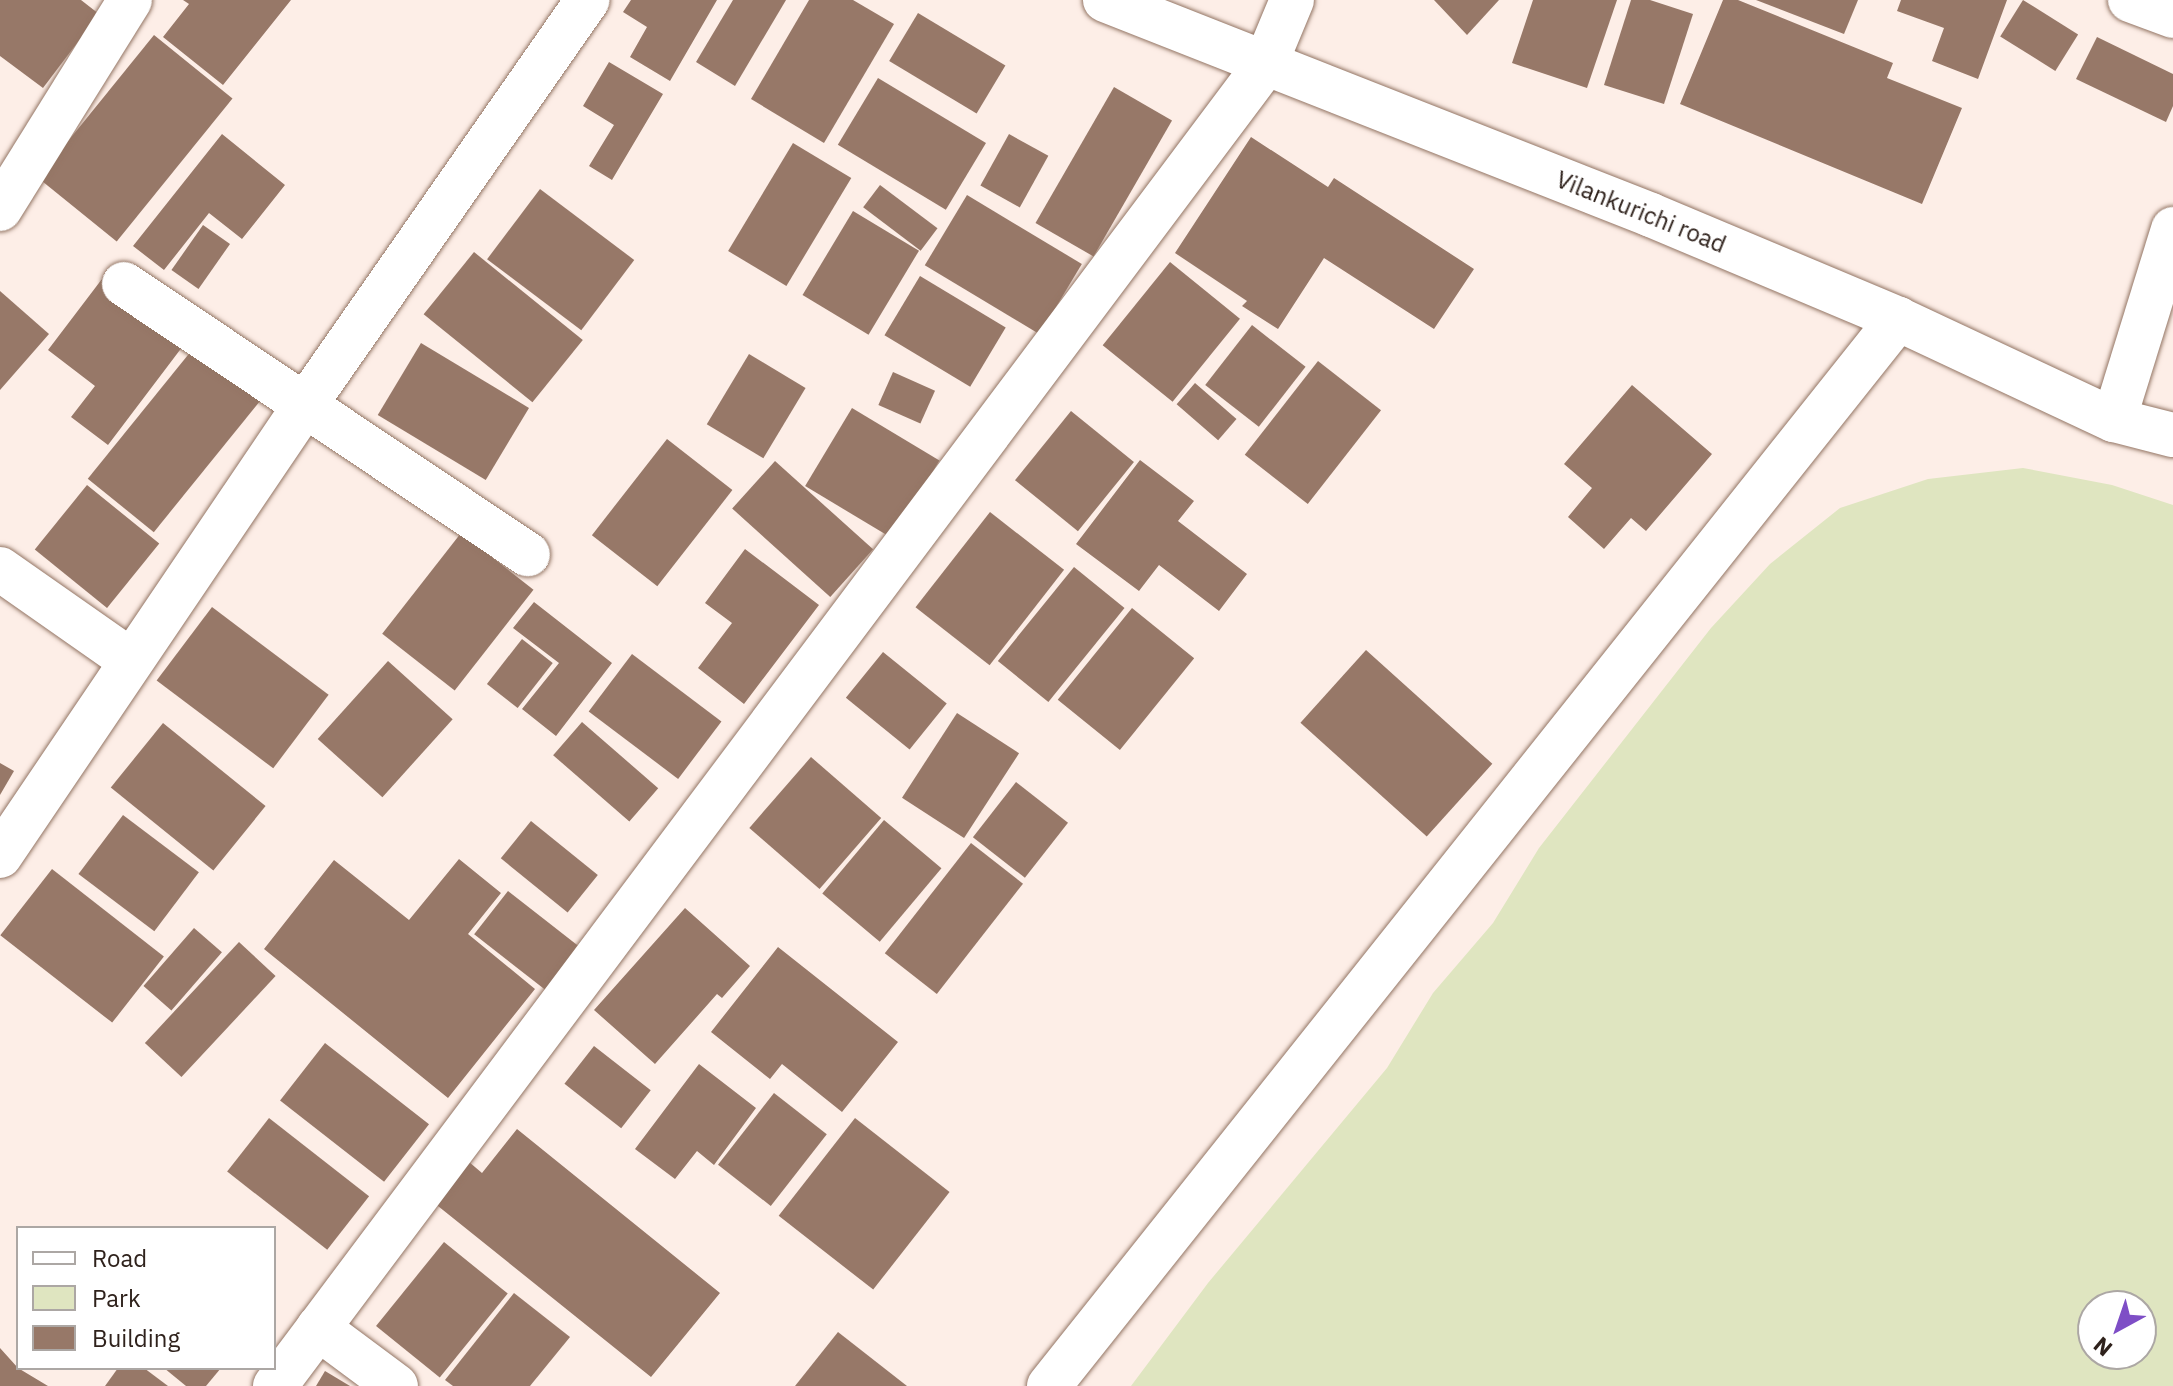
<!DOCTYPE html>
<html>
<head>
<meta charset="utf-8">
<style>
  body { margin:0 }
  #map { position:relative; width:2173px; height:1386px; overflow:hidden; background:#fdeee7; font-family:"IBM Plex Sans",sans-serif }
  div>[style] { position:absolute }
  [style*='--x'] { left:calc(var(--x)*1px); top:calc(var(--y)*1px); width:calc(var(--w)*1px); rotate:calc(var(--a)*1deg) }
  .green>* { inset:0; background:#dfe5c0 }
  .building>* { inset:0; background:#977868; transform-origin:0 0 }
  .roads { filter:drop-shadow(0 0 2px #937564) drop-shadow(0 0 2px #937564) }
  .street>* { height:44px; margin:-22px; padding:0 22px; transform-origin:22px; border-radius:22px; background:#fff }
  .secondary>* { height:44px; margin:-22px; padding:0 22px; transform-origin:22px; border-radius:22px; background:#fff }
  span { translate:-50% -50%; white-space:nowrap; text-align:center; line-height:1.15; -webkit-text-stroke:8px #fff; paint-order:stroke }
  .street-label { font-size:24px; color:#2f221c }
  .legend { position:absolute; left:16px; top:1226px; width:260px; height:144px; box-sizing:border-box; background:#fff; border:2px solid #aca7a4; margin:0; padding:10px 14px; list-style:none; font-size:24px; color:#2f221c }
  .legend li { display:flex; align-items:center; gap:16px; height:40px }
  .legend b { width:40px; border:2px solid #aca7a4 }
  .north { position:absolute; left:2077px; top:1290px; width:80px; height:80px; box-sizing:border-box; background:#fff; border:2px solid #aca7a4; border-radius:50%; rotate:220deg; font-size:22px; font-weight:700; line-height:32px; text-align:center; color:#2f221c }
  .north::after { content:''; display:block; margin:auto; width:28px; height:36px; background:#7e4ec6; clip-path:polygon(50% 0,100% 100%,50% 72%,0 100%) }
</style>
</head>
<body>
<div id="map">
  <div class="green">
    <i style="clip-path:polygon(evenodd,2023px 468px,2112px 485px,2173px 505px,2173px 1386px,1131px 1386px,1208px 1283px,1387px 1068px,1433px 993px,1493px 923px,1539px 848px,1711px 628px,1770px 564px,1840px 508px,1928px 479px,2023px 468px,2093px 1306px,2141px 1306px,2141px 1354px,2093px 1354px,2093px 1306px)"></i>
  </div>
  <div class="building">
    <i style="clip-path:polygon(0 0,81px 0,99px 14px,43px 88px,0 56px)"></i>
    <i style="clip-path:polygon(183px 0,291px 0,223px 85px,163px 37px,189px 4px)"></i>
    <i style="clip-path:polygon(631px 0,717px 0,670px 81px,630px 57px,647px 27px,623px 12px)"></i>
    <i style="clip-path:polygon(733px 0,786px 0,735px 86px,696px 62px)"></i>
    <i style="clip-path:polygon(809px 0,853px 0,894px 24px,824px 143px,751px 99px)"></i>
    <i style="clip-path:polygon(1434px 0,1499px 0,1467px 35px)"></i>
    <i style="clip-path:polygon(1533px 0,1617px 0,1587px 88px,1512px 63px)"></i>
    <i style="clip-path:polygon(1631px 0,1650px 0,1693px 14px,1664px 104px,1604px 85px)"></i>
    <i style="clip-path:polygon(1723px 0,1738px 0,1893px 63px,1887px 78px,1962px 108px,1922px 204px,1680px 104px)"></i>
    <i style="clip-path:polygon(1756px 0,1858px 0,1844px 34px)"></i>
    <i style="clip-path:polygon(1901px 0,2007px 0,1978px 79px,1932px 61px,1944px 28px,1897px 11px)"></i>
    <i style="left:2023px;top:0;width:65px;height:43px;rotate:32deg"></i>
    <i style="left:918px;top:13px;width:102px;height:56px;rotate:31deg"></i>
    <i style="left:154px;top:35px;width:101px;height:184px;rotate:39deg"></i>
    <i style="clip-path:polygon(2097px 37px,2173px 74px,2173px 106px,2166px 122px,2076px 79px)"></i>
    <i style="clip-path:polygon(609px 62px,663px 94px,612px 180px,589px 166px,614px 125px,583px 106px)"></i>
    <i style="left:878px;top:78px;width:126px;height:78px;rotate:31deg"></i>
    <i style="left:1114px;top:87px;width:67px;height:157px;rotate:30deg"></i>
    <i style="clip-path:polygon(222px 134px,285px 185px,242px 239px,209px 213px,164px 270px,133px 246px)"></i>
    <i style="left:1009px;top:134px;width:45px;height:59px;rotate:29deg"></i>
    <i style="clip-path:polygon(1251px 137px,1328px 187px,1334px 178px,1474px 269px,1434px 329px,1324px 258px,1278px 329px,1242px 306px,1247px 301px,1175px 253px)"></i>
    <i style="left:793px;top:143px;width:68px;height:126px;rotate:31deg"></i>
    <i style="left:880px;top:185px;width:72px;height:28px;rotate:37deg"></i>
    <i style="left:540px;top:189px;width:118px;height:88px;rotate:37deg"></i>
    <i style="left:967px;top:195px;width:134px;height:82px;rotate:31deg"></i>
    <i style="left:853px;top:211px;width:77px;height:98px;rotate:31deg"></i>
    <i style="left:203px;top:225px;width:33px;height:55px;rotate:35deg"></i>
    <i style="left:474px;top:252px;width:140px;height:80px;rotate:39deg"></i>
    <i style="left:1170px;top:262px;width:90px;height:107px;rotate:39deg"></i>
    <i style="clip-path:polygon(105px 275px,189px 338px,108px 445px,71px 417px,95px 386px,48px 350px)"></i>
    <i style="left:920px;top:276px;width:100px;height:69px;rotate:31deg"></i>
    <i style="clip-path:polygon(0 291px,49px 334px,0 390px)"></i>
    <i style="left:1252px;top:325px;width:68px;height:76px;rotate:38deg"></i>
    <i style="left:421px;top:343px;width:126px;height:84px;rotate:31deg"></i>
    <i style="left:196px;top:345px;width:85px;height:172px;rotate:39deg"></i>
    <i style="left:749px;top:354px;width:66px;height:82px;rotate:31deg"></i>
    <i style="left:1318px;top:361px;width:80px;height:119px;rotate:38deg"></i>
    <i style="left:893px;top:372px;width:46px;height:36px;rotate:24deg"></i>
    <i style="left:1195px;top:383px;width:55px;height:28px;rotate:41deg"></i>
    <i style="clip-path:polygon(1632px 385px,1712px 454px,1646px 531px,1631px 518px,1604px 549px,1568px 517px,1592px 488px,1564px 464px)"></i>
    <i style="left:852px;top:408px;width:102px;height:91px;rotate:31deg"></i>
    <i style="left:1071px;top:411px;width:81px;height:89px;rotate:39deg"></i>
    <i style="left:667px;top:439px;width:83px;height:122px;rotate:38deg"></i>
    <i style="clip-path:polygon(1140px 460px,1194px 501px,1178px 521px,1247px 574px,1219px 611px,1159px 565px,1139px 591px,1076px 544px)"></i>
    <i style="left:775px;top:461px;width:132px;height:64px;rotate:42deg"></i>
    <i style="left:87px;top:485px;width:93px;height:83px;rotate:39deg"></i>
    <i style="left:990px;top:512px;width:94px;height:121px;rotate:38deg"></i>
    <i style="left:461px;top:533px;width:92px;height:128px;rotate:38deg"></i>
    <i style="clip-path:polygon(745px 549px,819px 605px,744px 704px,698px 668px,732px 623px,705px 603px)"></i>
    <i style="left:1074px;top:567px;width:65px;height:121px;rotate:39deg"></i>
    <i style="clip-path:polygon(534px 602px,612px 663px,556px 736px,522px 709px,559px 663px,513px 628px)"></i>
    <i style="left:212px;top:607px;width:146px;height:92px;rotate:37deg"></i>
    <i style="left:1132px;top:608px;width:80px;height:118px;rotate:39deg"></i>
    <i style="left:522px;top:639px;width:39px;height:57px;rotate:38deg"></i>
    <i style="left:1366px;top:650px;width:170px;height:98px;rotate:42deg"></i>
    <i style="left:883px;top:652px;width:82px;height:59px;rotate:39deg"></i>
    <i style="left:632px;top:654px;width:112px;height:72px;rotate:37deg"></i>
    <i style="left:388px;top:661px;width:87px;height:105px;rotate:42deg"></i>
    <i style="left:957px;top:713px;width:74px;height:101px;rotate:33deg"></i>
    <i style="left:582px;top:722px;width:101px;height:44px;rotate:41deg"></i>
    <i style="left:163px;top:723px;width:132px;height:83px;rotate:39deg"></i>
    <i style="left:811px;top:757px;width:93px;height:94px;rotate:41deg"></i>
    <i style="clip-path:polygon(0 763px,14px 771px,0 795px)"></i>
    <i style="left:1016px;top:782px;width:66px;height:70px;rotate:38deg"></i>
    <i style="left:123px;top:815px;width:95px;height:74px;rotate:37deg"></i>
    <i style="left:884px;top:820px;width:75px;height:96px;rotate:40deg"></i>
    <i style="left:531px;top:821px;width:86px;height:48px;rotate:39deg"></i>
    <i style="left:971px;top:843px;width:66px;height:140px;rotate:38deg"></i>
    <i style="clip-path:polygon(459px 859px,501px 893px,468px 934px,535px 989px,448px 1098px,264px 949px,334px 860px,409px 920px)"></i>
    <i style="left:52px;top:869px;width:142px;height:84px;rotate:38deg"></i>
    <i style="left:508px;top:891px;width:91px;height:55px;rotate:38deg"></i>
    <i style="clip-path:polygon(685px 908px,750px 966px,722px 998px,717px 994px,655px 1064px,594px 1010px)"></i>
    <i style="left:194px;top:928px;width:37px;height:77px;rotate:41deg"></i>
    <i style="left:239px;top:942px;width:50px;height:138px;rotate:43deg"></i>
    <i style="clip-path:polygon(778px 947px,898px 1042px,842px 1112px,782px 1064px,770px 1079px,711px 1032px)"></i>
    <i style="left:325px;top:1043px;width:132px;height:73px;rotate:38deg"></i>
    <i style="left:594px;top:1046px;width:72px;height:48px;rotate:38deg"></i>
    <i style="clip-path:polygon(699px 1064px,756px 1108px,714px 1165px,697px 1151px,675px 1179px,635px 1149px)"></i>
    <i style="left:774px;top:1093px;width:67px;height:91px;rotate:38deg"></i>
    <i style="left:269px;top:1118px;width:127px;height:68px;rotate:38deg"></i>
    <i style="left:855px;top:1118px;width:120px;height:124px;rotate:38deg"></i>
    <i style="clip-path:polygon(517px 1129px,720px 1293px,651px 1377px,428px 1198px,462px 1156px,482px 1173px)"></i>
    <i style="left:444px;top:1242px;width:82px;height:108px;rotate:39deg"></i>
    <i style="clip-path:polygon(514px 1293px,570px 1337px,530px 1386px,453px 1386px,445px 1380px)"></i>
    <i style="clip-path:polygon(838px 1332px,907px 1386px,795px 1386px)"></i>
    <i style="clip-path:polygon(0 1348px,18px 1368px,48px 1386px,0 1386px)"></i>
    <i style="clip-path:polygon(118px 1368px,144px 1368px,168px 1386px,105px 1386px)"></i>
    <i style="clip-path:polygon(164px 1368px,221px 1368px,206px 1386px,186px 1386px)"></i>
    <i style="clip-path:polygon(325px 1371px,350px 1386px,316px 1386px)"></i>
  </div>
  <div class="roads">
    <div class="street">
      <i style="--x:2130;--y:0;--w:46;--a:20.4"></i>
      <i style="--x:0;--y:209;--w:246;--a:-58.1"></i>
      <i style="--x:124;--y:284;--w:486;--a:33.8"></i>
      <i style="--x:2114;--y:420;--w:200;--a:-72.8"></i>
      <i style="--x:0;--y:569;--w:159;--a:35"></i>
      <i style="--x:0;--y:856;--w:544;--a:-55.93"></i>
      <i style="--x:305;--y:405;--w:494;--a:-55.1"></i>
      <i style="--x:318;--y:1328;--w:97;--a:36.6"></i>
      <i style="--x:275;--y:1386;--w:1651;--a:-53.15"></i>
      <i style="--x:1265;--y:65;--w:70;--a:-67.4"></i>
      <i style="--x:1049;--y:1386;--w:1364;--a:-51.49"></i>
    </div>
    <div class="secondary">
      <i style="--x:1105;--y:0;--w:587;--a:21.49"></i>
      <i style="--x:1651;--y:215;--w:268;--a:22.8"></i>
      <i style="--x:1898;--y:319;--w:238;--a:25.1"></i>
      <i style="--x:2114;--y:420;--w:61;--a:14.3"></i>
    </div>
  </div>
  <div class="street-label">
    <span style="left:1641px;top:212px;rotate:22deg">Vilankurichi road</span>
  </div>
  <ul class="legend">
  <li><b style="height:10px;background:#fff"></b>Road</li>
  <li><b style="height:22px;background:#dfe5c0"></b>Park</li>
  <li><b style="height:22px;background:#977868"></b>Building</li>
  </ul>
  <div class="north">N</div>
</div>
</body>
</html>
